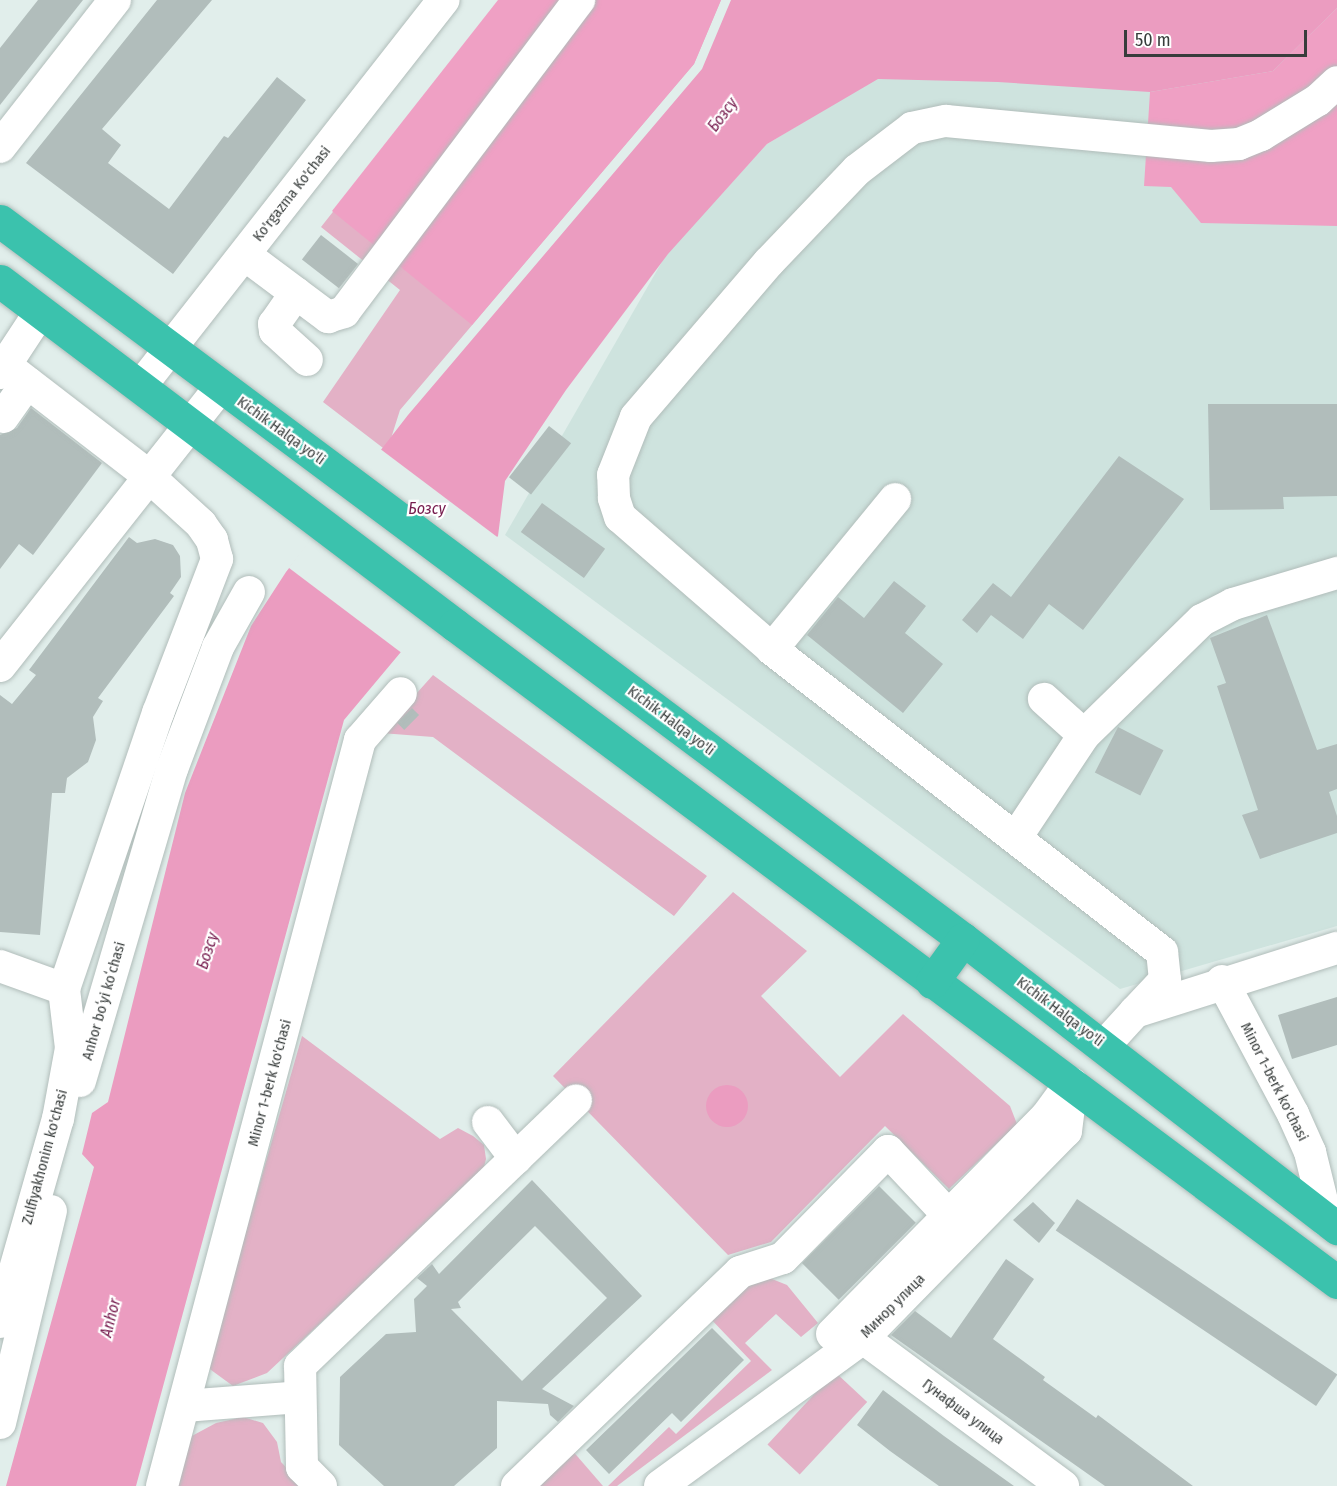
<!DOCTYPE html>
<html>
<head>
<meta charset="utf-8">
<style>
  body { margin:0 }
  #map { position:relative; width:1337px; height:1486px; overflow:hidden; background:#e1eeeb; font-family:"Fira Sans Condensed",sans-serif }
  div>[style] { position:absolute }
  [style*='--x'] { left:calc(var(--x)*1px); top:calc(var(--y)*1px); width:calc(var(--w)*1px); rotate:calc(var(--a)*1deg) }
  .built>* { inset:0; background:#cee3de }
  .green>* { inset:0; background:#e3b1c6; transform-origin:0 0 }
  .forest>* { inset:0; background:#efa0c4 }
  .water>* { inset:0; background:#eb9cc0 }
  .round { border-radius:50% }
  .pier>* { inset:0; background:#e1eeeb; transform-origin:0 0 }
  .building>* { inset:0; background:#b1bdbb; transform-origin:0 0 }
  .roads { filter:drop-shadow(0 0 2px #b1bdba) drop-shadow(0 0 2px #b1bdba) }
  .minor>* { height:32px; margin:-16px; padding:0 16px; transform-origin:16px; border-radius:16px; background:#fff }
  .highway>* { height:33px; margin:-16.5px; padding:0 16.5px; transform-origin:16.5px; border-radius:16.5px; background:#3bc2ad }
  span { translate:-50% -50%; white-space:nowrap; text-align:center; line-height:1.15; -webkit-text-stroke:4.5px #fff; paint-order:stroke }
  .street-label { font-size:15px; color:#383d3c }
  .water-label { font-size:16px; color:#771d4f; font-style:italic }
  .scale { position:absolute; left:1124px; top:30px; width:183px; height:27px; box-sizing:border-box; border:3px solid #383d3c; border-top:0; padding-left:8px; font-size:18px; line-height:21px; white-space:nowrap; color:#383d3c; -webkit-text-stroke:4px #fff; paint-order:stroke }
</style>
</head>
<body>
<div id="map">
  <div class="built">
    <i style="clip-path:polygon(1337px 7px,1337px 926px,1120px 989px,505px 535px,667px 253px,767px 144px,877px 78px)"></i>
  </div>
  <div class="green">
    <i style="clip-path:polygon(500px 0,721px 0,694px 64px,400px 410px,387px 451px,323px 402px,400px 290px,321px 227px)"></i>
    <i style="clip-path:polygon(433px 675px,707px 876px,674px 916px,433px 737px,381px 733px)"></i>
    <i style="clip-path:polygon(733px 892px,807px 951px,761px 996px,840px 1077px,903px 1014px,1010px 1106px,1017px 1124px,949px 1189px,885px 1126px,771px 1242px,728px 1255px,553px 1076px)"></i>
    <i style="clip-path:polygon(302px 1036px,440px 1139px,458px 1128px,473px 1136px,484px 1145px,486px 1159px,483px 1171px,267px 1373px,233px 1386px,207px 1367px)"></i>
    <i style="clip-path:polygon(767px 1277px,787px 1285px,818px 1323px,801px 1337px,776px 1314px,745px 1343px,772px 1370px,617px 1486px,608px 1486px,669px 1427px,676px 1434px,751px 1361px,707px 1315px,740px 1283px)"></i>
    <i style="left:835px;top:1372px;width:44px;height:99px;rotate:43deg"></i>
    <i style="clip-path:polygon(243px 1417px,263px 1423px,277px 1442px,281px 1462px,304px 1486px,176px 1486px,190px 1437px,216px 1423px)"></i>
    <i style="clip-path:polygon(571px 1449px,603px 1486px,532px 1486px)"></i>
  </div>
  <div class="forest">
    <i style="clip-path:polygon(498px 0,721px 0,694px 64px,472px 325px,332px 211px)"></i>
    <i style="clip-path:polygon(1337px 8px,1337px 226px,1201px 223px,1171px 187px,1144px 186px,1150px 92px,1273px 71px)"></i>
  </div>
  <div class="water">
    <i style="clip-path:polygon(731px 0,1337px 0,1337px 8px,1273px 71px,1150px 92px,998px 82px,878px 79px,767px 144px,668px 254px,566px 390px,505px 481px,498px 536px,344px 720px,136px 1486px,6px 1486px,94px 1167px,82px 1154px,92px 1113px,108px 1102px,185px 793px,251px 626px,286px 572px,408px 415px,702px 69px)"></i>
    <i class="round" style="left:706px;top:1085px;width:42px;height:42px"></i>
  </div>
  <div class="pier">
    <i style="left:379px;top:448px;width:151px;height:150px;rotate:37deg"></i>
  </div>
  <div class="building">
    <i style="clip-path:polygon(38px 0,83px 0,0 105px,0 48px)"></i>
    <i style="clip-path:polygon(157px 0,212px 0,102px 129px,121px 145px,108px 163px,169px 209px,224px 136px,228px 138px,277px 77px,306px 100px,173px 274px,26px 163px)"></i>
    <i style="left:321px;top:235px;width:47px;height:31px;rotate:38deg"></i>
    <i style="clip-path:polygon(1208px 404px,1337px 404px,1337px 496px,1283px 497px,1284px 509px,1210px 510px)"></i>
    <i style="clip-path:polygon(31px 408px,102px 463px,33px 555px,19px 544px,0 569px,0 435px,17px 428px)"></i>
    <i style="left:549px;top:426px;width:28px;height:65px;rotate:38deg"></i>
    <i style="clip-path:polygon(1119px 456px,1184px 499px,1083px 630px,1049px 604px,1023px 639px,991px 615px,977px 633px,962px 620px,993px 583px,1011px 597px)"></i>
    <i style="left:542px;top:503px;width:78px;height:36px;rotate:36deg"></i>
    <i style="clip-path:polygon(129px 537px,137px 543px,155px 539px,173px 545px,180px 556px,181px 577px,170px 593px,174px 596px,98px 698px,103px 701px,93px 717px,96px 740px,88px 762px,67px 778px,65px 793px,52px 793px,40px 935px,0 932px,0 695px,12px 704px,36px 675px,29px 670px)"></i>
    <i style="clip-path:polygon(894px 581px,926px 606px,905px 633px,943px 664px,903px 713px,807px 635px,838px 597px,864px 618px)"></i>
    <i style="clip-path:polygon(1267px 615px,1317px 750px,1337px 744px,1337px 789px,1329px 792px,1337px 816px,1337px 833px,1260px 859px,1242px 815px,1258px 810px,1217px 686px,1226px 683px,1210px 638px)"></i>
    <i style="left:412px;top:708px;width:10px;height:21px;rotate:45deg"></i>
    <i style="left:1118px;top:727px;width:51px;height:51px;rotate:27deg"></i>
    <i style="clip-path:polygon(1337px 997px,1337px 1045px,1292px 1059px,1278px 1015px)"></i>
    <i style="clip-path:polygon(evenodd,532px 1180px,642px 1296px,542px 1389px,574px 1406px,558px 1422px,550px 1415px,548px 1404px,497px 1401px,497px 1448px,454px 1486px,384px 1486px,339px 1445px,340px 1377px,386px 1334px,416px 1332px,414px 1299px,427px 1286px,417px 1278px,432px 1264px,439px 1274px,532px 1180px,535px 1226px,607px 1298px,522px 1381px,451px 1309px,461px 1308px,458px 1302px,535px 1226px)"></i>
    <i style="left:879px;top:1186px;width:52px;height:109px;rotate:45deg"></i>
    <i style="left:1077px;top:1199px;width:314px;height:38px;rotate:34deg"></i>
    <i style="clip-path:polygon(1033px 1202px,1055px 1223px,1039px 1243px,1013px 1220px)"></i>
    <i style="clip-path:polygon(1006px 1259px,1034px 1279px,993px 1339px,1045px 1377px,1043px 1380px,1096px 1418px,1098px 1415px,1193px 1486px,1105px 1486px,891px 1335px,915px 1311px,951px 1338px)"></i>
    <i style="clip-path:polygon(712px 1328px,744px 1360px,681px 1422px,672px 1413px,609px 1474px,586px 1450px)"></i>
    <i style="clip-path:polygon(883px 1390px,944px 1436px,1014px 1486px,939px 1486px,890px 1451px,857px 1425px)"></i>
  </div>
  <div class="roads">
    <div class="minor">
      <i style="--x:0;--y:147;--w:187;--a:-52"></i>
      <i style="--x:245;--y:255;--w:104;--a:36.8"></i>
      <i style="--x:328;--y:317;--w:17;--a:-17"></i>
      <i style="--x:344;--y:312;--w:391;--a:-53"></i>
      <i style="--x:296;--y:293;--w:38;--a:125"></i>
      <i style="--x:274;--y:324;--w:7;--a:82"></i>
      <i style="--x:275;--y:331;--w:43;--a:42.2"></i>
      <i style="--x:0;--y:373;--w:73;--a:-56.7"></i>
      <i style="--x:140;--y:387;--w:492;--a:-51.9"></i>
      <i style="--x:3;--y:417;--w:42;--a:-54.8"></i>
      <i style="--x:772;--y:649;--w:194;--a:-50.6"></i>
      <i style="--x:0;--y:666;--w:355;--a:-51.7"></i>
      <i style="--x:1084;--y:735;--w:165;--a:-44.3"></i>
      <i style="--x:1202;--y:620;--w:35;--a:-27"></i>
      <i style="--x:1233;--y:604;--w:109;--a:-16.6"></i>
      <i style="--x:1017;--y:836;--w:121;--a:-56.4"></i>
      <i style="--x:1084;--y:735;--w:54;--a:-138"></i>
      <i style="--x:0;--y:966;--w:68;--a:19.8"></i>
      <i style="--x:1222;--y:981;--w:151;--a:61.9"></i>
      <i style="--x:1293;--y:1114;--w:42;--a:65.9"></i>
      <i style="--x:1310;--y:1152;--w:71;--a:76.2"></i>
      <i style="--x:1135;--y:1012;--w:44;--a:-46.8"></i>
      <i style="--x:1165;--y:980;--w:28;--a:-96"></i>
      <i style="--x:1162;--y:952;--w:494;--a:-142.2"></i>
      <i style="--x:772;--y:649;--w:201;--a:-139"></i>
      <i style="--x:620;--y:517;--w:20;--a:-108"></i>
      <i style="--x:614;--y:498;--w:23;--a:-92"></i>
      <i style="--x:613;--y:475;--w:62;--a:-68.4"></i>
      <i style="--x:636;--y:417;--w:204;--a:-49.4"></i>
      <i style="--x:769;--y:262;--w:127;--a:-46.3"></i>
      <i style="--x:857;--y:170;--w:69;--a:-37.4"></i>
      <i style="--x:912;--y:128;--w:35;--a:-12"></i>
      <i style="--x:946;--y:121;--w:266;--a:5.4"></i>
      <i style="--x:1211;--y:146;--w:28;--a:-4"></i>
      <i style="--x:1239;--y:144;--w:24;--a:-22"></i>
      <i style="--x:1261;--y:135;--w:67;--a:-31.6"></i>
      <i style="--x:1318;--y:100;--w:26;--a:-43"></i>
      <i style="--x:1104;--y:1046;--w:46;--a:-47.6"></i>
      <i style="--x:1135;--y:1012;--w:212;--a:-17.6"></i>
      <i style="--x:80;--y:1081;--w:325;--a:-73.6"></i>
      <i style="--x:172;--y:769;--w:130;--a:-69.3"></i>
      <i style="--x:218;--y:647;--w:63;--a:-60.6"></i>
      <i style="--x:488;--y:1122;--w:46;--a:52.9"></i>
      <i style="--x:0;--y:1322;--w:211;--a:-74.1"></i>
      <i style="--x:58;--y:1119;--w:72;--a:-79.6"></i>
      <i style="--x:71;--y:1048;--w:59;--a:-96.8"></i>
      <i style="--x:64;--y:989;--w:292;--a:-71.2"></i>
      <i style="--x:158;--y:713;--w:165;--a:-69"></i>
      <i style="--x:217;--y:559;--w:20;--a:-105"></i>
      <i style="--x:212;--y:540;--w:19;--a:-125"></i>
      <i style="--x:201;--y:524;--w:76;--a:-137.7"></i>
      <i style="--x:145;--y:473;--w:177;--a:-142.4"></i>
      <i style="--x:832;--y:1334;--w:305;--a:-45.4"></i>
      <i style="--x:1046;--y:1117;--w:42;--a:-53.7"></i>
      <i style="--x:863;--y:1338;--w:249;--a:36.5"></i>
      <i style="--x:184;--y:1406;--w:116;--a:-4.4"></i>
      <i style="--x:0;--y:1423;--w:218;--a:-76.5"></i>
      <i style="--x:162;--y:1486;--w:772;--a:-75.14"></i>
      <i style="--x:360;--y:740;--w:62;--a:-48.9"></i>
      <i style="--x:321;--y:1486;--w:27;--a:-135"></i>
      <i style="--x:302;--y:1467;--w:101;--a:-91.1"></i>
      <i style="--x:300;--y:1366;--w:383;--a:-43.9"></i>
      <i style="--x:517;--y:1486;--w:309;--a:-43.8"></i>
      <i style="--x:740;--y:1272;--w:45;--a:-18"></i>
      <i style="--x:783;--y:1258;--w:150;--a:-45.5"></i>
      <i style="--x:888;--y:1151;--w:88;--a:46.8"></i>
      <i style="--x:660;--y:1486;--w:251;--a:-36.1"></i>
      <i style="--x:863;--y:1338;--w:290;--a:-45.6"></i>
      <i style="--x:1066;--y:1131;--w:48;--a:-82.9"></i>
    </div>
    <div class="highway">
      <i style="--x:0;--y:221;--w:1201;--a:36.71"></i>
      <i style="--x:963;--y:939;--w:473;--a:37.7"></i>
      <i style="--x:0;--y:281;--w:570;--a:37.09"></i>
      <i style="--x:455;--y:625;--w:1100;--a:36.68"></i>
      <i style="--x:932;--y:982;--w:53;--a:-54.2"></i>
    </div>
  </div>
  <div class="street-label">
    <span style="left:292px;top:194px;rotate:-52deg">Ko'rgazma Ko'chasi</span>
    <span style="left:281px;top:431px;rotate:36deg">Kichik Halqa yo'li</span>
    <span style="left:671px;top:721px;rotate:37deg">Kichik Halqa yo'li</span>
    <span style="left:104px;top:1001px;rotate:-74deg">Anhor boʻyi koʻchasi</span>
    <span style="left:1060px;top:1012px;rotate:37deg">Kichik Halqa yo'li</span>
    <span style="left:1274px;top:1082px;rotate:63deg">Minor 1-berk ko'chasi</span>
    <span style="left:270px;top:1083px;rotate:-75deg">Minor 1-berk ko'chasi</span>
    <span style="left:45px;top:1157px;rotate:-75deg">Zulfiyakhonim ko'chasi</span>
    <span style="left:893px;top:1306px;rotate:-45deg">Минор улица</span>
    <span style="left:963px;top:1412px;rotate:37deg">Гунафша улица</span>
  </div>
  <div class="water-label">
    <span style="left:723px;top:115px;rotate:-53deg">Бозсу</span>
    <span style="left:427px;top:509px">Бозсу</span>
    <span style="left:208px;top:951px;rotate:-72deg">Бозсу</span>
    <span style="left:111px;top:1318px;rotate:-76deg">Anhor</span>
  </div>
  <div class="scale">50 m</div>
</div>
</body>
</html>
